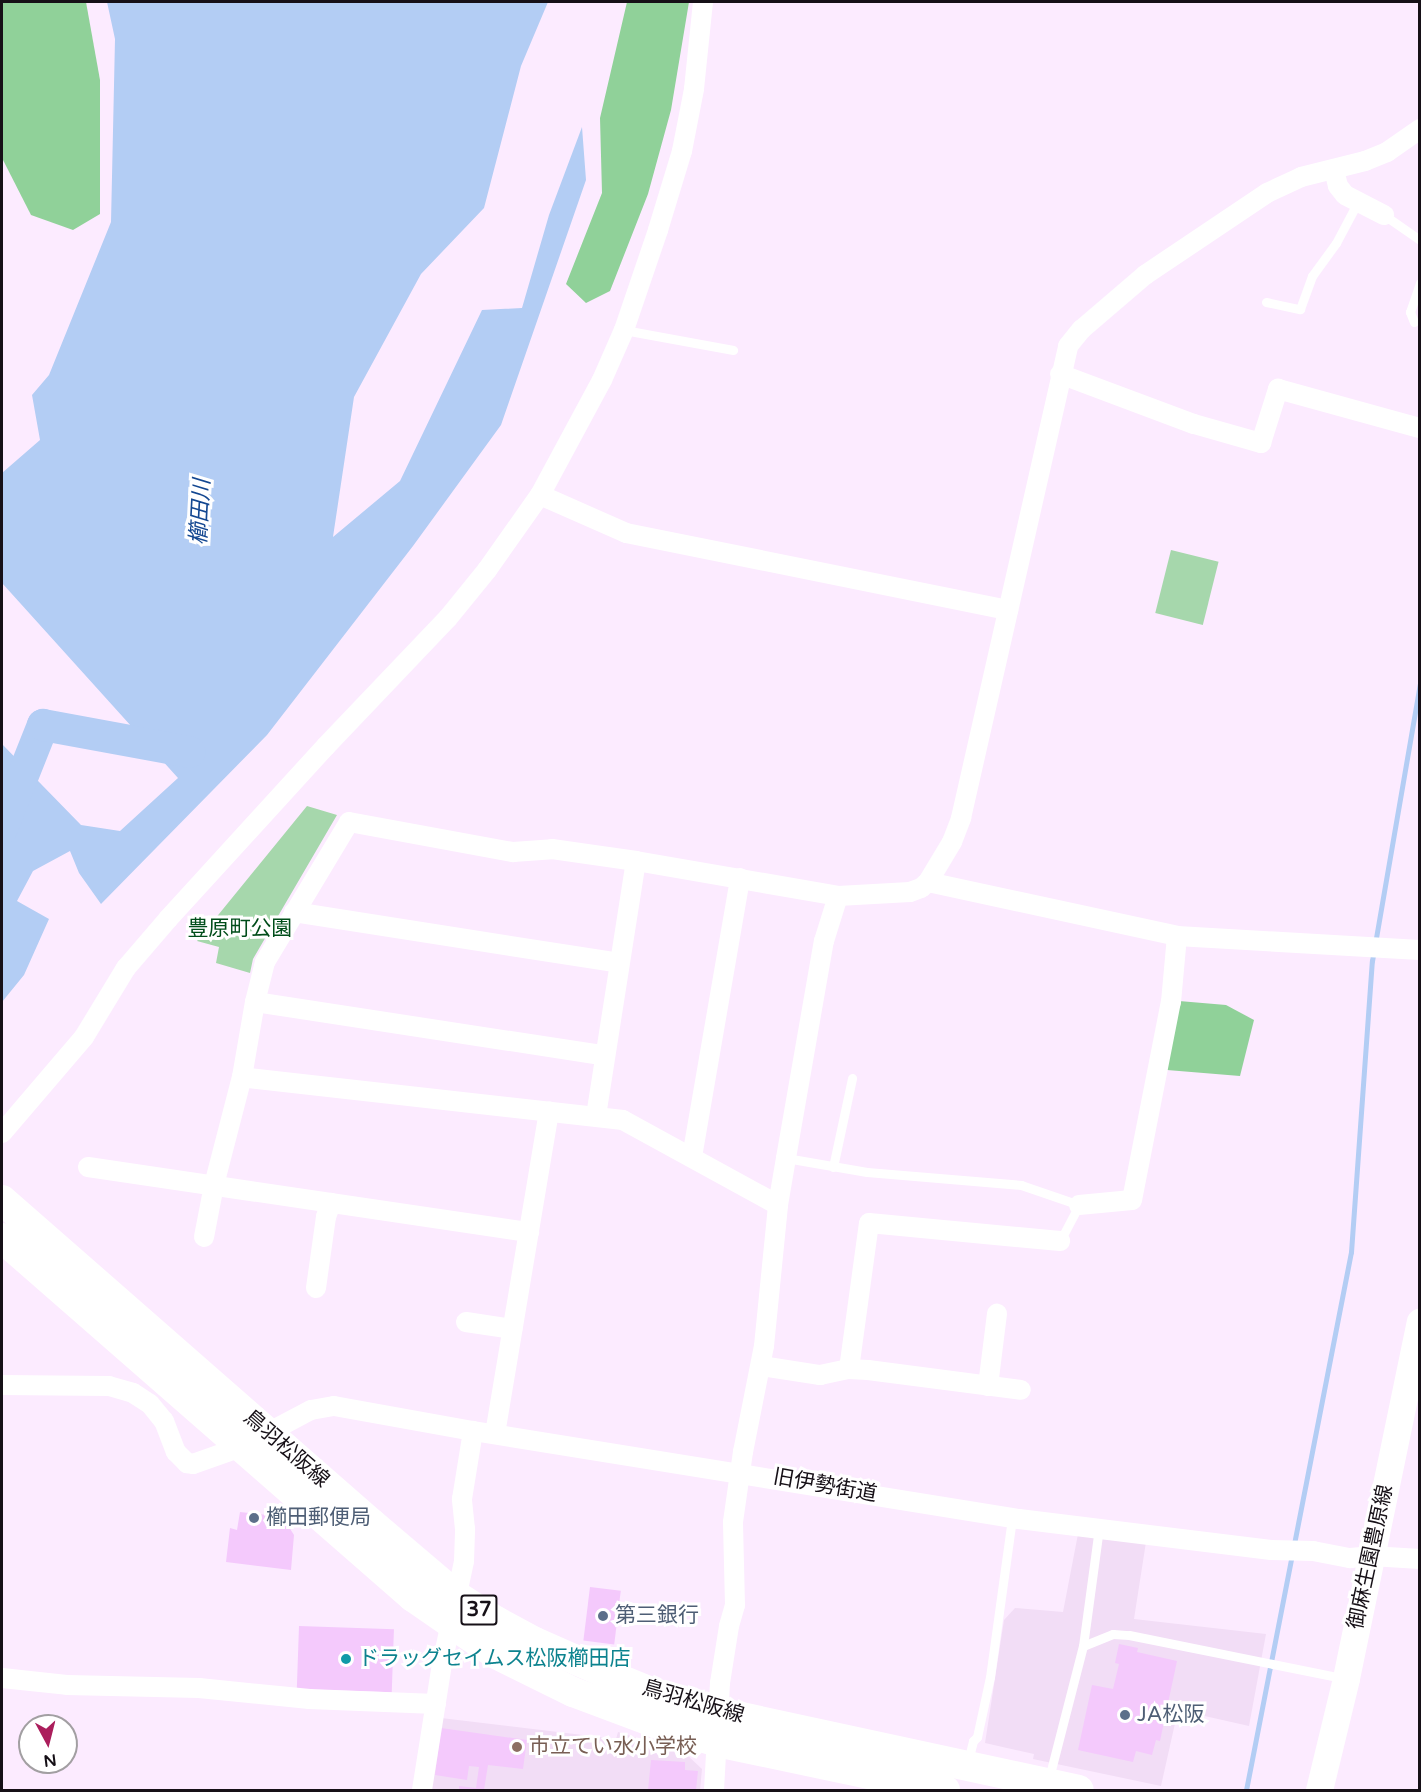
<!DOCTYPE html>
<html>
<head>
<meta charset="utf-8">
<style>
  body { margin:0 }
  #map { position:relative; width:1421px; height:1792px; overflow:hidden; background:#fcebff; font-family:"Varela Round","Noto Sans JP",sans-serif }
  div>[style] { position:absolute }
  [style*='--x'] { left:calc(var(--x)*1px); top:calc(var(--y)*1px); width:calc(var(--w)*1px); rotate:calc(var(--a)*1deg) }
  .built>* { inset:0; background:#f2ddf6 }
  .green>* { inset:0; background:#a6d7ac; transform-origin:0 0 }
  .forest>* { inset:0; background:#90d199 }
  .water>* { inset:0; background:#b3cdf4 }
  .stream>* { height:5px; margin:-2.5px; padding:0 2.5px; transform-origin:2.5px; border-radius:2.5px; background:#b3cdf4 }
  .river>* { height:32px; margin:-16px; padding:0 16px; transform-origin:16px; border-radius:16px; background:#b3cdf4 }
  .building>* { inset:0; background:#f4c9fc; transform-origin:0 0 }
  .service>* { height:9px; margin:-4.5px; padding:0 4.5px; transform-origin:4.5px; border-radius:4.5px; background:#fff }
  .minor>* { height:20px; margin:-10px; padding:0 10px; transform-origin:10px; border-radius:10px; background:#fff }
  .secondary>* { height:27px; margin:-13.5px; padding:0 13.5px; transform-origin:13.5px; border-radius:13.5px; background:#fff }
  .primary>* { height:30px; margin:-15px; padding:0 15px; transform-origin:15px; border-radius:15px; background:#fff }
  .dots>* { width:16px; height:16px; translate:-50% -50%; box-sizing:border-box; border:3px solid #fff; border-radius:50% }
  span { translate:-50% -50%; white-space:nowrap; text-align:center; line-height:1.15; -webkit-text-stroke:6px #fff; paint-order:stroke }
  .shield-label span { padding:2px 4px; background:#fff; border:2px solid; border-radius:4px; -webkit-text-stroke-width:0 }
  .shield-label { font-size:20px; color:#161017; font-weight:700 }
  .park-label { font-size:21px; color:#004d1a }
  .street-label { font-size:21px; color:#161017 }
  .service-label { font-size:21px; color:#4e5e75 }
  .left { translate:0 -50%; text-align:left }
  .culture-label { font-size:21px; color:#0d838f }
  .education-label { font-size:21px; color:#785e54 }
  .water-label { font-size:22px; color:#134791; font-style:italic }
  .frame { position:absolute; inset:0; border:3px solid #161017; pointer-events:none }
  .north { position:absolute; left:18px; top:1714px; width:60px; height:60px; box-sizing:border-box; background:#fff; border:2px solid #a29fa2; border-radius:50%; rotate:173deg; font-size:16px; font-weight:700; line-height:24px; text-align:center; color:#161017 }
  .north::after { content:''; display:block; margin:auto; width:21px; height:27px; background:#ab1e5c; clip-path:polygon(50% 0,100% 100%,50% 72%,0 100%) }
</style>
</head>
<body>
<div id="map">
  <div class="built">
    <i style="clip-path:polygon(1078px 1534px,1146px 1542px,1134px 1619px,1266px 1634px,1249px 1726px,1178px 1710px,1161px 1786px,1033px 1759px,1034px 1754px,985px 1743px,1004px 1620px,1015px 1608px,1063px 1612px)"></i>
    <i style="clip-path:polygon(441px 1718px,616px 1739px,618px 1732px,686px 1754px,702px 1769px,700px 1790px,429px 1790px)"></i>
  </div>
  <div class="green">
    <i style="left:1171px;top:550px;width:49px;height:65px;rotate:14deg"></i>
    <i style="clip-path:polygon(307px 806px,337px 815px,253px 959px,250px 973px,216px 963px,219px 947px,197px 941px)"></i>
  </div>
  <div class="forest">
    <i style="clip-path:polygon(2px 2px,86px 2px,100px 80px,100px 214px,73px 230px,31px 215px,2px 158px)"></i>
    <i style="clip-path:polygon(627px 2px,689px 2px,671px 110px,648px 194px,610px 291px,586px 303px,566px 284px,602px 193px,600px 118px)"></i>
    <i style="clip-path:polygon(1179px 1001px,1226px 1005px,1254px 1020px,1240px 1076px,1167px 1070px)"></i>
  </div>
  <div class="water">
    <i style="clip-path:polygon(107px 2px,548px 2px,521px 66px,484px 208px,421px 274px,354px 397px,333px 537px,400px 481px,482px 310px,522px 308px,549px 215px,582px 127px,586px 180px,501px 425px,413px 546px,267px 735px,101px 904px,79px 873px,70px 851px,33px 871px,17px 901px,49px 919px,24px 975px,2px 1002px,2px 744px,81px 825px,120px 831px,178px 778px,2px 583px,2px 473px,40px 440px,32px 395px,49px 375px,111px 222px,115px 39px)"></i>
  </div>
  <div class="stream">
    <i style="--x:1246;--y:1790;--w:548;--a:-78.96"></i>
    <i style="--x:1351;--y:1252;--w:292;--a:-85.9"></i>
    <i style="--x:1372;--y:961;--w:282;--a:-80.2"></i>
  </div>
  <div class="river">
    <i style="--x:2;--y:828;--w:111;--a:-68.3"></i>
    <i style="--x:43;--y:725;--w:149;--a:10.4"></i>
  </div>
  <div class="building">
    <i style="clip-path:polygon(240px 1512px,276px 1516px,287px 1524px,294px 1535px,291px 1570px,226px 1562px,230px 1528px,237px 1530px)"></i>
    <i style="left:590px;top:1587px;width:31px;height:54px;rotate:7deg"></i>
    <i style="left:299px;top:1626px;width:95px;height:63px;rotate:2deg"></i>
    <i style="clip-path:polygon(1119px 1644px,1138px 1648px,1137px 1652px,1177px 1661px,1160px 1741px,1156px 1740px,1152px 1755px,1136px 1751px,1133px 1762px,1078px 1750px,1092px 1685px,1113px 1689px,1119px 1664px,1115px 1663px)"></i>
    <i style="clip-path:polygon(441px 1728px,527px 1740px,523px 1769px,488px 1765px,484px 1790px,459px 1790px,459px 1786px,476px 1788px,479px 1767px,469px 1766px,467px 1780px,435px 1775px)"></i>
    <i style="clip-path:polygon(651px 1760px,685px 1762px,685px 1770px,698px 1771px,696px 1790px,648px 1790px)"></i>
  </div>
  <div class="service">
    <i style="--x:1384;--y:215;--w:44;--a:34.8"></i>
    <i style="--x:1266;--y:302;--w:35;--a:12"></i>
    <i style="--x:1300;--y:309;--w:35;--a:-70"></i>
    <i style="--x:1312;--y:276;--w:41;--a:-54"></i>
    <i style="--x:1336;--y:243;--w:40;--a:-62"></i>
    <i style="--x:1355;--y:208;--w:8;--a:-83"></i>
    <i style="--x:1414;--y:322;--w:11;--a:-112"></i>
    <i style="--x:1410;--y:312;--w:31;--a:-71"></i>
    <i style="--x:624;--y:330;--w:111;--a:10.4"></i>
    <i style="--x:786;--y:1158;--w:82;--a:9.8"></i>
    <i style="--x:867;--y:1172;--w:155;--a:4.8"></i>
    <i style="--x:1021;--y:1185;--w:61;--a:19"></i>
    <i style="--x:1079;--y:1205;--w:41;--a:117.8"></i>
    <i style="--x:833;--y:1167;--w:91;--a:-77.9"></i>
    <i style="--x:1083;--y:1646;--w:119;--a:-82.3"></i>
    <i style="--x:968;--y:1761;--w:21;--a:-76"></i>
    <i style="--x:973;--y:1741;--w:6;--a:-45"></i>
    <i style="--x:977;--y:1737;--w:61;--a:-77.8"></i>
    <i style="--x:990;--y:1677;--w:161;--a:-82.1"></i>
    <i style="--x:1049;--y:1778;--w:136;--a:-75.6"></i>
    <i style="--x:1083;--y:1646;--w:32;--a:-22"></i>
    <i style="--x:1113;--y:1634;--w:16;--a:4"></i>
    <i style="--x:1129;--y:1635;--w:218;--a:11.4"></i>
  </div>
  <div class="minor">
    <i style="--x:1334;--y:169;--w:17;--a:77"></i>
    <i style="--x:1338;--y:186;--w:11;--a:52"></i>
    <i style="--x:1345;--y:195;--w:44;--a:27.1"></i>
    <i style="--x:1060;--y:374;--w:143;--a:20.5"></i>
    <i style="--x:1194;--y:424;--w:70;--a:15.8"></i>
    <i style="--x:1261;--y:443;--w:57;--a:-72.5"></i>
    <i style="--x:1278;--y:389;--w:147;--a:15.4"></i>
    <i style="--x:540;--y:495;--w:94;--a:23.8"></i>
    <i style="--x:626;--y:533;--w:390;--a:11.4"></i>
    <i style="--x:928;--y:882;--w:255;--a:12.2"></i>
    <i style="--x:1177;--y:936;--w:243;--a:3.3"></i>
    <i style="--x:294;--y:912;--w:328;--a:8.9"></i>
    <i style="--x:255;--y:1002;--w:352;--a:8.7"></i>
    <i style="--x:596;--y:1116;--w:258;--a:-81.1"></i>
    <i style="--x:2;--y:1133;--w:126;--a:-49.5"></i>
    <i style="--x:84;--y:1037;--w:81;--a:-58.7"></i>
    <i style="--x:126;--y:968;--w:65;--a:-49.4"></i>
    <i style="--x:168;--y:919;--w:234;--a:-47.6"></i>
    <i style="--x:326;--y:746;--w:177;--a:-46.4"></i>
    <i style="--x:448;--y:618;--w:62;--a:-50.9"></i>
    <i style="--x:487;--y:570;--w:92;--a:-54.8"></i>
    <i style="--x:540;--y:495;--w:131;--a:-61.7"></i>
    <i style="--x:602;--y:380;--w:55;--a:-66.3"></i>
    <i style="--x:624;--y:330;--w:106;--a:-71.2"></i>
    <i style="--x:658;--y:230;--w:83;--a:-73.1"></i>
    <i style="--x:682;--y:151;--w:63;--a:-79"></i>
    <i style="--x:694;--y:89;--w:87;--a:-84.1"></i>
    <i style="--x:692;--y:1157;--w:283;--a:-80.2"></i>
    <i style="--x:88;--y:1167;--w:446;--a:8.4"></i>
    <i style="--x:778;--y:1205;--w:177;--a:-151.3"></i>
    <i style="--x:623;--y:1120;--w:383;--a:-173.6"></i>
    <i style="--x:242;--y:1077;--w:76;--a:-80.2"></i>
    <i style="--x:255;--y:1002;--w:41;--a:-76"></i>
    <i style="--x:265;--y:962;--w:163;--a:-59"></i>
    <i style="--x:349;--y:822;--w:167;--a:10.4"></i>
    <i style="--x:513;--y:852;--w:39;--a:-4"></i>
    <i style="--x:552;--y:849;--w:85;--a:8.1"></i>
    <i style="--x:636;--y:861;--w:205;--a:9.8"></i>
    <i style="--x:838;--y:896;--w:72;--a:-3.2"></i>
    <i style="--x:910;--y:892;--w:12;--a:-20"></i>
    <i style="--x:921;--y:888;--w:9;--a:-41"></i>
    <i style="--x:928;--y:882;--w:47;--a:-59"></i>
    <i style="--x:952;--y:842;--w:26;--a:-69"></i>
    <i style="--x:961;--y:818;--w:484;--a:-77.2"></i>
    <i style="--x:1068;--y:346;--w:22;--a:-51"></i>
    <i style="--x:1082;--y:329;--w:83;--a:-40.6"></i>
    <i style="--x:1145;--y:275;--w:147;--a:-33.9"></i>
    <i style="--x:1267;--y:193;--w:38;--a:-25"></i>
    <i style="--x:1301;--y:177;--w:66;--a:-14"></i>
    <i style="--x:1365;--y:161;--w:24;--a:-22"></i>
    <i style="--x:1387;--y:152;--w:40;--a:-34.9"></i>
    <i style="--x:1079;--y:1205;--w:53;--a:-5.4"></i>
    <i style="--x:1132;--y:1200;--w:202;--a:-78.9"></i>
    <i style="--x:1171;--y:1002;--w:66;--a:-84.8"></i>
    <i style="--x:204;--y:1237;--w:53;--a:-79.1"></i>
    <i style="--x:214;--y:1185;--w:112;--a:-75.5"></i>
    <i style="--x:316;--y:1288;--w:72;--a:-82"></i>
    <i style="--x:326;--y:1217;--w:15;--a:-70"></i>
    <i style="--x:466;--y:1322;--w:47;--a:8.7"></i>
    <i style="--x:761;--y:1366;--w:60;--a:8.7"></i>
    <i style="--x:820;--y:1375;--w:30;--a:-12"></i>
    <i style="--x:849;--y:1369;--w:19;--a:3"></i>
    <i style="--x:868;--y:1370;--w:154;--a:7.4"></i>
    <i style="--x:849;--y:1369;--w:147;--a:-82.2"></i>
    <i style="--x:869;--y:1223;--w:192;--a:5.4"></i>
    <i style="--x:2;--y:1385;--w:107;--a:0.5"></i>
    <i style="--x:109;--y:1386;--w:25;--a:16"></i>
    <i style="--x:133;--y:1393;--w:20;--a:33"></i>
    <i style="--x:150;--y:1404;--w:22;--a:51"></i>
    <i style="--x:164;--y:1421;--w:33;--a:69"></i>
    <i style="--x:176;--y:1452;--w:16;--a:45"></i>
    <i style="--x:187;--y:1463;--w:6;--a:9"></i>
    <i style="--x:193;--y:1464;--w:51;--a:-19.5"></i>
    <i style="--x:241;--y:1447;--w:79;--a:-27.9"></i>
    <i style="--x:311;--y:1410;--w:23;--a:-10"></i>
    <i style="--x:334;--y:1406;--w:141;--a:10.2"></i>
    <i style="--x:473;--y:1431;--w:553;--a:9.16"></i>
    <i style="--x:1019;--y:1519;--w:254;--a:7"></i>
    <i style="--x:1271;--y:1550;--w:42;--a:1.4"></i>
    <i style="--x:1313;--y:1551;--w:38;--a:11"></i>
    <i style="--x:1350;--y:1558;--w:21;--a:-5"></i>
    <i style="--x:1371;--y:1556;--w:49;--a:3.5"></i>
    <i style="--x:988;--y:1386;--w:73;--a:-82.9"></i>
    <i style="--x:495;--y:1434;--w:327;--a:-80.5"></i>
    <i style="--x:2;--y:1678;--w:65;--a:6.1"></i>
    <i style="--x:67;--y:1685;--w:132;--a:1.3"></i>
    <i style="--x:199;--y:1688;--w:111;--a:5.7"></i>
    <i style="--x:309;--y:1699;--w:127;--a:2.3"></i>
    <i style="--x:422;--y:1790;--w:128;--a:-81"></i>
    <i style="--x:442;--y:1664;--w:105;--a:-77.9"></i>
    <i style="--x:464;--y:1561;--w:32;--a:-88"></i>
    <i style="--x:465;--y:1529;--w:30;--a:-96"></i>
    <i style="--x:462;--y:1499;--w:69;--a:-80.8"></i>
    <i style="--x:714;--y:1790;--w:107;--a:-86.8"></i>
    <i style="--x:720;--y:1683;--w:58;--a:-81"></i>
    <i style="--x:729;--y:1626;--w:22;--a:-74"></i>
    <i style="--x:735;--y:1605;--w:83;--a:-91.4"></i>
    <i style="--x:733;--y:1522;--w:71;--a:-81.9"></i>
    <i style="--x:743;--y:1452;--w:108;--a:-78.8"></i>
    <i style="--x:764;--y:1346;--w:142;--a:-84.3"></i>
    <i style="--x:778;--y:1205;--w:48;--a:-80.3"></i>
    <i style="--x:786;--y:1158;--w:220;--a:-80.1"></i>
    <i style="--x:824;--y:941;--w:47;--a:-72.7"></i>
  </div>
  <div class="secondary">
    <i style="--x:1319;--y:1790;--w:115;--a:-76.4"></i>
    <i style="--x:1346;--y:1678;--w:364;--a:-78.3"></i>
  </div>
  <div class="primary">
    <i style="--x:2;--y:1200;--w:490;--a:41.2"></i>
    <i style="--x:371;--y:1523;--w:113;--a:40.3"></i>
    <i style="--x:457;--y:1596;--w:46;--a:32.7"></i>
    <i style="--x:496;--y:1621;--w:44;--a:28.3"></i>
    <i style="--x:535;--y:1642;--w:92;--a:23.8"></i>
    <i style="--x:619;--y:1679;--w:35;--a:22"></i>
    <i style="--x:651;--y:1692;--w:70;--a:16.6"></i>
    <i style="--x:718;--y:1712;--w:369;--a:12.2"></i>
    <i style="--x:2;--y:1238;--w:546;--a:41.14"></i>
    <i style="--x:413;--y:1597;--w:98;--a:34.7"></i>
    <i style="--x:494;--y:1653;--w:88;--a:26.3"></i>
    <i style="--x:573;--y:1692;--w:89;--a:20.5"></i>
    <i style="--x:656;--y:1723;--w:64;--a:17.3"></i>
    <i style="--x:717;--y:1742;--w:233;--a:11.9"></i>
  </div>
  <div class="dots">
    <i style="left:254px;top:1518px;background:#5c6f8a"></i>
    <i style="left:603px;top:1616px;background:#5c6f8a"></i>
    <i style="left:346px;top:1659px;background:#0f9aa8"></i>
    <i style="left:1125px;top:1715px;background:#5c6f8a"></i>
    <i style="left:517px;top:1747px;background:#8d6e63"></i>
  </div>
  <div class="shield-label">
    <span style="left:479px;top:1610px">37</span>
  </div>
  <div class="park-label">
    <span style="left:240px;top:929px">豊原町公園</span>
  </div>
  <div class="street-label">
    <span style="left:286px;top:1449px;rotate:41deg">鳥羽松阪線</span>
    <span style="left:825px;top:1486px;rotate:10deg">旧伊勢街道</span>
    <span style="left:1371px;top:1557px;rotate:-78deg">御麻生園豊原線</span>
    <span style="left:693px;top:1702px;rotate:16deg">鳥羽松阪線</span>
  </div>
  <div class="service-label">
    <span class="left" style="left:266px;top:1518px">櫛田郵便局</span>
    <span class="left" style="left:615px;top:1616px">第三銀行</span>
    <span class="left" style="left:1137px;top:1715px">JA松阪</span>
  </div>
  <div class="culture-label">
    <span class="left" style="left:358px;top:1659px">ドラッグセイムス松阪櫛田店</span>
  </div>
  <div class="education-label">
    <span class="left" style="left:529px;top:1747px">市立てい水小学校</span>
  </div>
  <div class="water-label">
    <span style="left:201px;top:512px;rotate:-87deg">櫛田川</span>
  </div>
  <div class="frame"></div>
  <div class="north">N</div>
</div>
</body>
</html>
